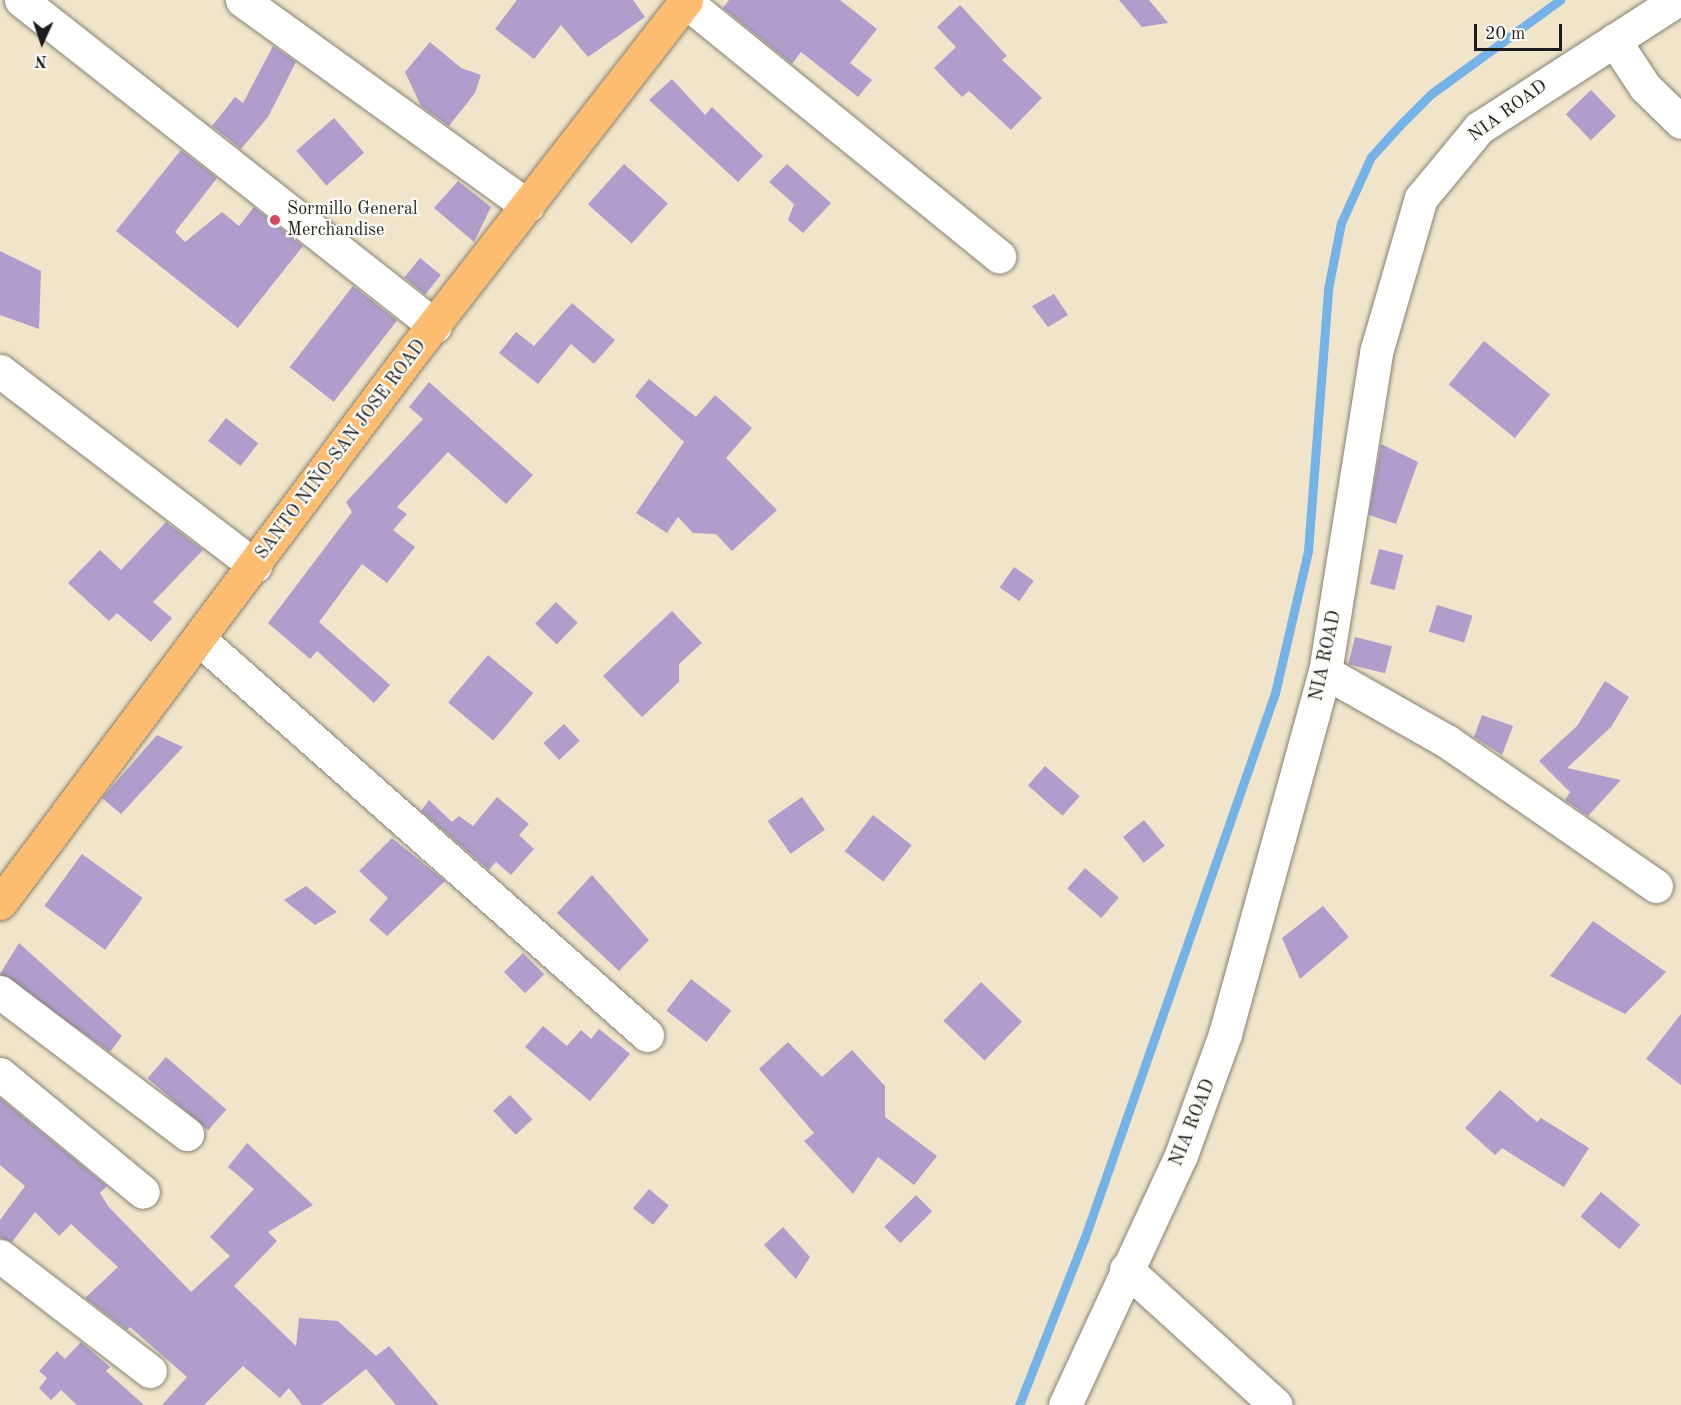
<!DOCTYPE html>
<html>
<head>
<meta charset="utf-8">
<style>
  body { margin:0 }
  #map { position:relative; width:1681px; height:1405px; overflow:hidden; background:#f0e5ca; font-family:"Old Standard TT",serif }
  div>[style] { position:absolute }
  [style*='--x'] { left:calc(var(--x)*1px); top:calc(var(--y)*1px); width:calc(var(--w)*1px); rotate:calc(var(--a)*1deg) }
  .stream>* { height:9px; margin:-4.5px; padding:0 4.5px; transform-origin:4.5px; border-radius:4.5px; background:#75b2e7 }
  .building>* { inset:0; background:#af9dcb; transform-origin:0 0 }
  .roads { filter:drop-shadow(0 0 2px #868073) drop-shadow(0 0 2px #868073) }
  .minor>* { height:33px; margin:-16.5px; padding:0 16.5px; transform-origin:16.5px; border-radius:16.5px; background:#fff }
  .major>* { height:33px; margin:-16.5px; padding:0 16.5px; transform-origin:16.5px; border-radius:16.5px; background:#fdbc6f }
  .dots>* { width:16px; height:16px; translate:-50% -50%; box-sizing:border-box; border:3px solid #fdfcf7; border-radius:50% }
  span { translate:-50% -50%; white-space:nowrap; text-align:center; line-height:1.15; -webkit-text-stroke:4.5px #fdfcf7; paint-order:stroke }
  .street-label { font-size:18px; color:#1c1c1c }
  .poi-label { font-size:18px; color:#1c1c1c }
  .left { translate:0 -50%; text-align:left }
  .north { position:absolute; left:12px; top:12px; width:60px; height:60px; -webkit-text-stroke:4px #fdfcf7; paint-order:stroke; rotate:183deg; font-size:16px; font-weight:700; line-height:24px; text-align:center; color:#1c1c1c }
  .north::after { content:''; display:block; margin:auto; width:21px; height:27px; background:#1c1c1c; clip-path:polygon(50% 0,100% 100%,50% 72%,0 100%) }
  .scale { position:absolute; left:1474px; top:24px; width:88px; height:27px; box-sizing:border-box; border:3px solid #1c1c1c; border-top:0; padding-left:8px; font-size:18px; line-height:21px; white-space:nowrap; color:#1c1c1c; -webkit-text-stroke:4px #fdfcf7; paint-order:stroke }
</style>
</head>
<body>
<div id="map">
  <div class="stream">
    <i style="--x:1019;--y:1405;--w:180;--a:-68.6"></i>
    <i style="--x:1085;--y:1237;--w:576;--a:-70.75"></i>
    <i style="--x:1275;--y:693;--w:146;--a:-76.9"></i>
    <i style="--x:1308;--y:551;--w:263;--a:-85.6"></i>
    <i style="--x:1328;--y:289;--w:67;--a:-78.9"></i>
    <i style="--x:1341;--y:223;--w:72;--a:-65.6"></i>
    <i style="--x:1371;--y:157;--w:43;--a:-47.8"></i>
    <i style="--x:1400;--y:125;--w:44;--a:-45"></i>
    <i style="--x:1431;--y:94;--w:160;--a:-36.1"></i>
  </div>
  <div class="building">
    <i style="clip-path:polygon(517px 0,633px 0,645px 17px,588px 57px,561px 25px,534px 59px,495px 29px)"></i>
    <i style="clip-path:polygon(729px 0,840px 0,877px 29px,850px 63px,872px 80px,858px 97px,801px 52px,792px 64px,723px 8px)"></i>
    <i style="clip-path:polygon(1119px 0,1149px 0,1168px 23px,1142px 27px)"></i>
    <i style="clip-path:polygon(960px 5px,1007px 56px,1002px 60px,1042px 98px,1011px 130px,969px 91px,962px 97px,934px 68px,956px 47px,937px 27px)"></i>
    <i style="clip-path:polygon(430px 42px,461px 68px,481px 75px,475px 93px,449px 126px,421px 106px,405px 72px)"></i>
    <i style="clip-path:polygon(273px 46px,296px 62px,268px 117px,241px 149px,212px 126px,235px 97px,243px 103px)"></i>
    <i style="clip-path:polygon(672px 79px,705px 115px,712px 107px,763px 156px,738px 182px,649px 100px)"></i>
    <i style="left:1591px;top:90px;width:36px;height:35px;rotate:46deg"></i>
    <i style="left:334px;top:118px;width:46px;height:50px;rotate:49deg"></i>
    <i style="clip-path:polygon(181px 150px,217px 178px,175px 232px,185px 242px,222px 212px,239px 226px,254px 207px,303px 246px,238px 328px,116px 231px)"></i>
    <i style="left:624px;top:164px;width:59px;height:54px;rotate:42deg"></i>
    <i style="clip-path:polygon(787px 164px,831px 203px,803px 233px,788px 220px,794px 204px,769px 182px)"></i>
    <i style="clip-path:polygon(458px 181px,491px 207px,474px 242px,434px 208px)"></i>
    <i style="clip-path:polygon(0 251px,41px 271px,39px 329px,0 315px)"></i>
    <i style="left:420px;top:258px;width:27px;height:25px;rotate:39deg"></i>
    <i style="left:353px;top:286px;width:56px;height:103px;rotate:38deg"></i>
    <i style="clip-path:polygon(1054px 294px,1068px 315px,1048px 327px,1032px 306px)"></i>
    <i style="clip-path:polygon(572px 303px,615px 340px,594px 364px,571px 344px,538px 384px,499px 353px,516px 332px,534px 346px)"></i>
    <i style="left:1484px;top:341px;width:85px;height:56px;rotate:39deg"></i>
    <i style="clip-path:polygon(649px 379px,696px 417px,715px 395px,752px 428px,726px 458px,777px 510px,732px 551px,716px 534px,693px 533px,678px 517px,667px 533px,636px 513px,684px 442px,635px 396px)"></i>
    <i style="clip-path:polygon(429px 382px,533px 475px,506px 504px,448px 452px,397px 507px,407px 514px,393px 530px,415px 547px,387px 583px,362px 564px,319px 622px,390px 685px,374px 703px,317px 651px,310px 659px,268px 623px,352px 512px,346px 502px,423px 419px,409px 407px)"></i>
    <i style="left:226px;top:418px;width:41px;height:29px;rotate:38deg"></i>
    <i style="clip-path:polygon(1381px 444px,1418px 462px,1396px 524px,1369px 515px)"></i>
    <i style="clip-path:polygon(166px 522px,203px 550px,153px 602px,172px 618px,151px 642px,117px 613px,109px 621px,68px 583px,100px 550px,121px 570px)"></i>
    <i style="left:1379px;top:549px;width:25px;height:36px;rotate:14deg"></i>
    <i style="left:1014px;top:567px;width:24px;height:25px;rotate:35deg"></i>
    <i style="left:556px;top:602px;width:30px;height:30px;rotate:44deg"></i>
    <i style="left:1437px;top:605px;width:37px;height:28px;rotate:17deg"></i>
    <i style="clip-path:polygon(672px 611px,702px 643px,679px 664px,679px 682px,642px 717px,603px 676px)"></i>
    <i style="left:1355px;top:637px;width:38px;height:28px;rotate:14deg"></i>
    <i style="left:488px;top:655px;width:59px;height:62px;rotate:40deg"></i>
    <i style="clip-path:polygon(1605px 681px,1629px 697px,1611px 727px,1567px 768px,1621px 780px,1588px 816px,1565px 800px,1570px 792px,1539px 761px,1577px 726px)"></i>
    <i style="clip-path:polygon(1482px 715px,1513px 726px,1502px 755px,1474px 737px)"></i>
    <i style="left:564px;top:724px;width:23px;height:28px;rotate:47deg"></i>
    <i style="clip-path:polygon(157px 735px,183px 747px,121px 814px,102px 798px)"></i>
    <i style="left:1045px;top:766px;width:46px;height:26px;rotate:41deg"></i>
    <i style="clip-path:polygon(497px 797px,529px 824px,519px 835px,534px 849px,511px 875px,496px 862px,489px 870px,421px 811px,429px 800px,452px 822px,459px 816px,473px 826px)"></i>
    <i style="left:802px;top:797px;width:40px;height:42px;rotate:55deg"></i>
    <i style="left:873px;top:815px;width:49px;height:46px;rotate:38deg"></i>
    <i style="left:1144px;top:820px;width:33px;height:27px;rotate:51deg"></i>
    <i style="clip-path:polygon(392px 838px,445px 881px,387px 936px,369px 920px,388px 898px,359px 871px)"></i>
    <i style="left:82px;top:854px;width:75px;height:64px;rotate:36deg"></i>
    <i style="left:1085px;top:868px;width:45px;height:27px;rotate:41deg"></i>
    <i style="clip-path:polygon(592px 875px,649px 940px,619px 971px,557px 913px)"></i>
    <i style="clip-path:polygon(306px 886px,337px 912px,315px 925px,284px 900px)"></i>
    <i style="clip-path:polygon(1323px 906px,1349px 937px,1300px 979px,1282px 938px)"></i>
    <i style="clip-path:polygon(1593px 921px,1666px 972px,1625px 1014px,1550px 976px)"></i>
    <i style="clip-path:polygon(19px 943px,122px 1036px,110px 1052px,0 974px)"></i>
    <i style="left:523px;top:953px;width:30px;height:27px;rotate:45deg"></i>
    <i style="left:691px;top:979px;width:51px;height:40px;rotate:38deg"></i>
    <i style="left:981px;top:982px;width:57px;height:54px;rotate:44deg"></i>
    <i style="clip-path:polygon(1681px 1014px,1681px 1085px,1646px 1059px)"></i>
    <i style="clip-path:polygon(543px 1026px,567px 1046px,581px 1030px,591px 1039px,599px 1029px,630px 1054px,590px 1101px,525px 1047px)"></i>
    <i style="clip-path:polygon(788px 1042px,822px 1077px,852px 1050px,885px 1086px,885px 1117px,937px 1156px,914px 1185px,878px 1157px,853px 1194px,804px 1141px,814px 1133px,759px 1069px)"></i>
    <i style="left:166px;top:1057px;width:80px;height:28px;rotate:41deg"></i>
    <i style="clip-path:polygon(1500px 1090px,1537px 1122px,1541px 1118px,1589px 1148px,1564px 1187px,1502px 1148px,1495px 1155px,1465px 1128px)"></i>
    <i style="left:510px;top:1095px;width:33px;height:23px;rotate:47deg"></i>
    <i style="clip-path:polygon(0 1098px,107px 1186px,100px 1193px,108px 1206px,191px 1292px,230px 1256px,210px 1237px,254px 1189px,228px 1167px,247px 1143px,313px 1205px,268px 1232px,277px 1241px,234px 1286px,296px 1346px,299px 1318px,338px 1321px,376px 1356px,389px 1346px,439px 1405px,396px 1405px,366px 1369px,321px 1405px,302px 1405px,289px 1388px,280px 1398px,243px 1366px,204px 1405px,162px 1405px,187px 1377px,130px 1327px,127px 1330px,85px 1298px,118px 1267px,71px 1224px,59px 1236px,35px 1212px,12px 1242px,0 1238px,0 1220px,25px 1186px,0 1165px)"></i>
    <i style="left:649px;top:1189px;width:26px;height:25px;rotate:40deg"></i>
    <i style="left:1601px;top:1192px;width:51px;height:32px;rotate:40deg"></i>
    <i style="left:916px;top:1195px;width:23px;height:45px;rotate:45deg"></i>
    <i style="clip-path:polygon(783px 1227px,810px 1257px,796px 1279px,764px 1245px)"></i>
    <i style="clip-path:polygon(81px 1342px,110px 1367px,106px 1371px,144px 1405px,77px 1405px,61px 1390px,51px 1400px,39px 1388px,47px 1378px,39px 1371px,57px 1351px,65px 1359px)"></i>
  </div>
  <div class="roads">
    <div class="minor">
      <i style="--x:21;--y:0;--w:527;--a:38.22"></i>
      <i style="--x:242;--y:0;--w:352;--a:35.8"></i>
      <i style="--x:685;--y:1;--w:405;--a:39.1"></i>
      <i style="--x:1614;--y:40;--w:56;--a:56.6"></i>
      <i style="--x:1645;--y:87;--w:50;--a:44.2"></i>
      <i style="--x:0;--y:371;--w:321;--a:37.4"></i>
      <i style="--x:199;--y:639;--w:598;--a:41.47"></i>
      <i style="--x:1325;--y:672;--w:142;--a:29.6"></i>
      <i style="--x:1448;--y:742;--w:253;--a:34.7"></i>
      <i style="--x:0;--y:992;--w:235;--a:37.2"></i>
      <i style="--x:0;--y:1074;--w:185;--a:39.5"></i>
      <i style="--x:0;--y:1256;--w:189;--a:37.5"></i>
      <i style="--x:1126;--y:1269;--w:202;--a:42.2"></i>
      <i style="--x:1065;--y:1405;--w:276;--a:-65.1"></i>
      <i style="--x:1181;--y:1155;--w:129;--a:-70"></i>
      <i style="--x:1225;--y:1034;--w:376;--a:-74.6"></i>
      <i style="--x:1325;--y:672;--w:327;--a:-80.9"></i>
      <i style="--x:1377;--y:349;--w:157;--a:-73.8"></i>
      <i style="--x:1421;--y:198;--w:91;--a:-50.4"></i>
      <i style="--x:1479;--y:128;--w:236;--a:-32.9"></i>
    </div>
    <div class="major">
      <i style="--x:0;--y:903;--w:691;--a:-53.18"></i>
      <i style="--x:414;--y:350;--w:443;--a:-52.1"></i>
    </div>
  </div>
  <div class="dots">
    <i style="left:275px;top:220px;background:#d1495b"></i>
  </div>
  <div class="street-label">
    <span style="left:1508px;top:111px;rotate:-36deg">NIA ROAD</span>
    <span style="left:341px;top:450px;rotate:-53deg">SANTO NIÑO-SAN JOSE ROAD</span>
    <span style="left:1326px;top:656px;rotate:-78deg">NIA ROAD</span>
    <span style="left:1193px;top:1123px;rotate:-68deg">NIA ROAD</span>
  </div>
  <div class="poi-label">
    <span class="left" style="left:287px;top:220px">Sormillo General<br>Merchandise</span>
  </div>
  <div class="north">N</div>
  <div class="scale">20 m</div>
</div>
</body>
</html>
